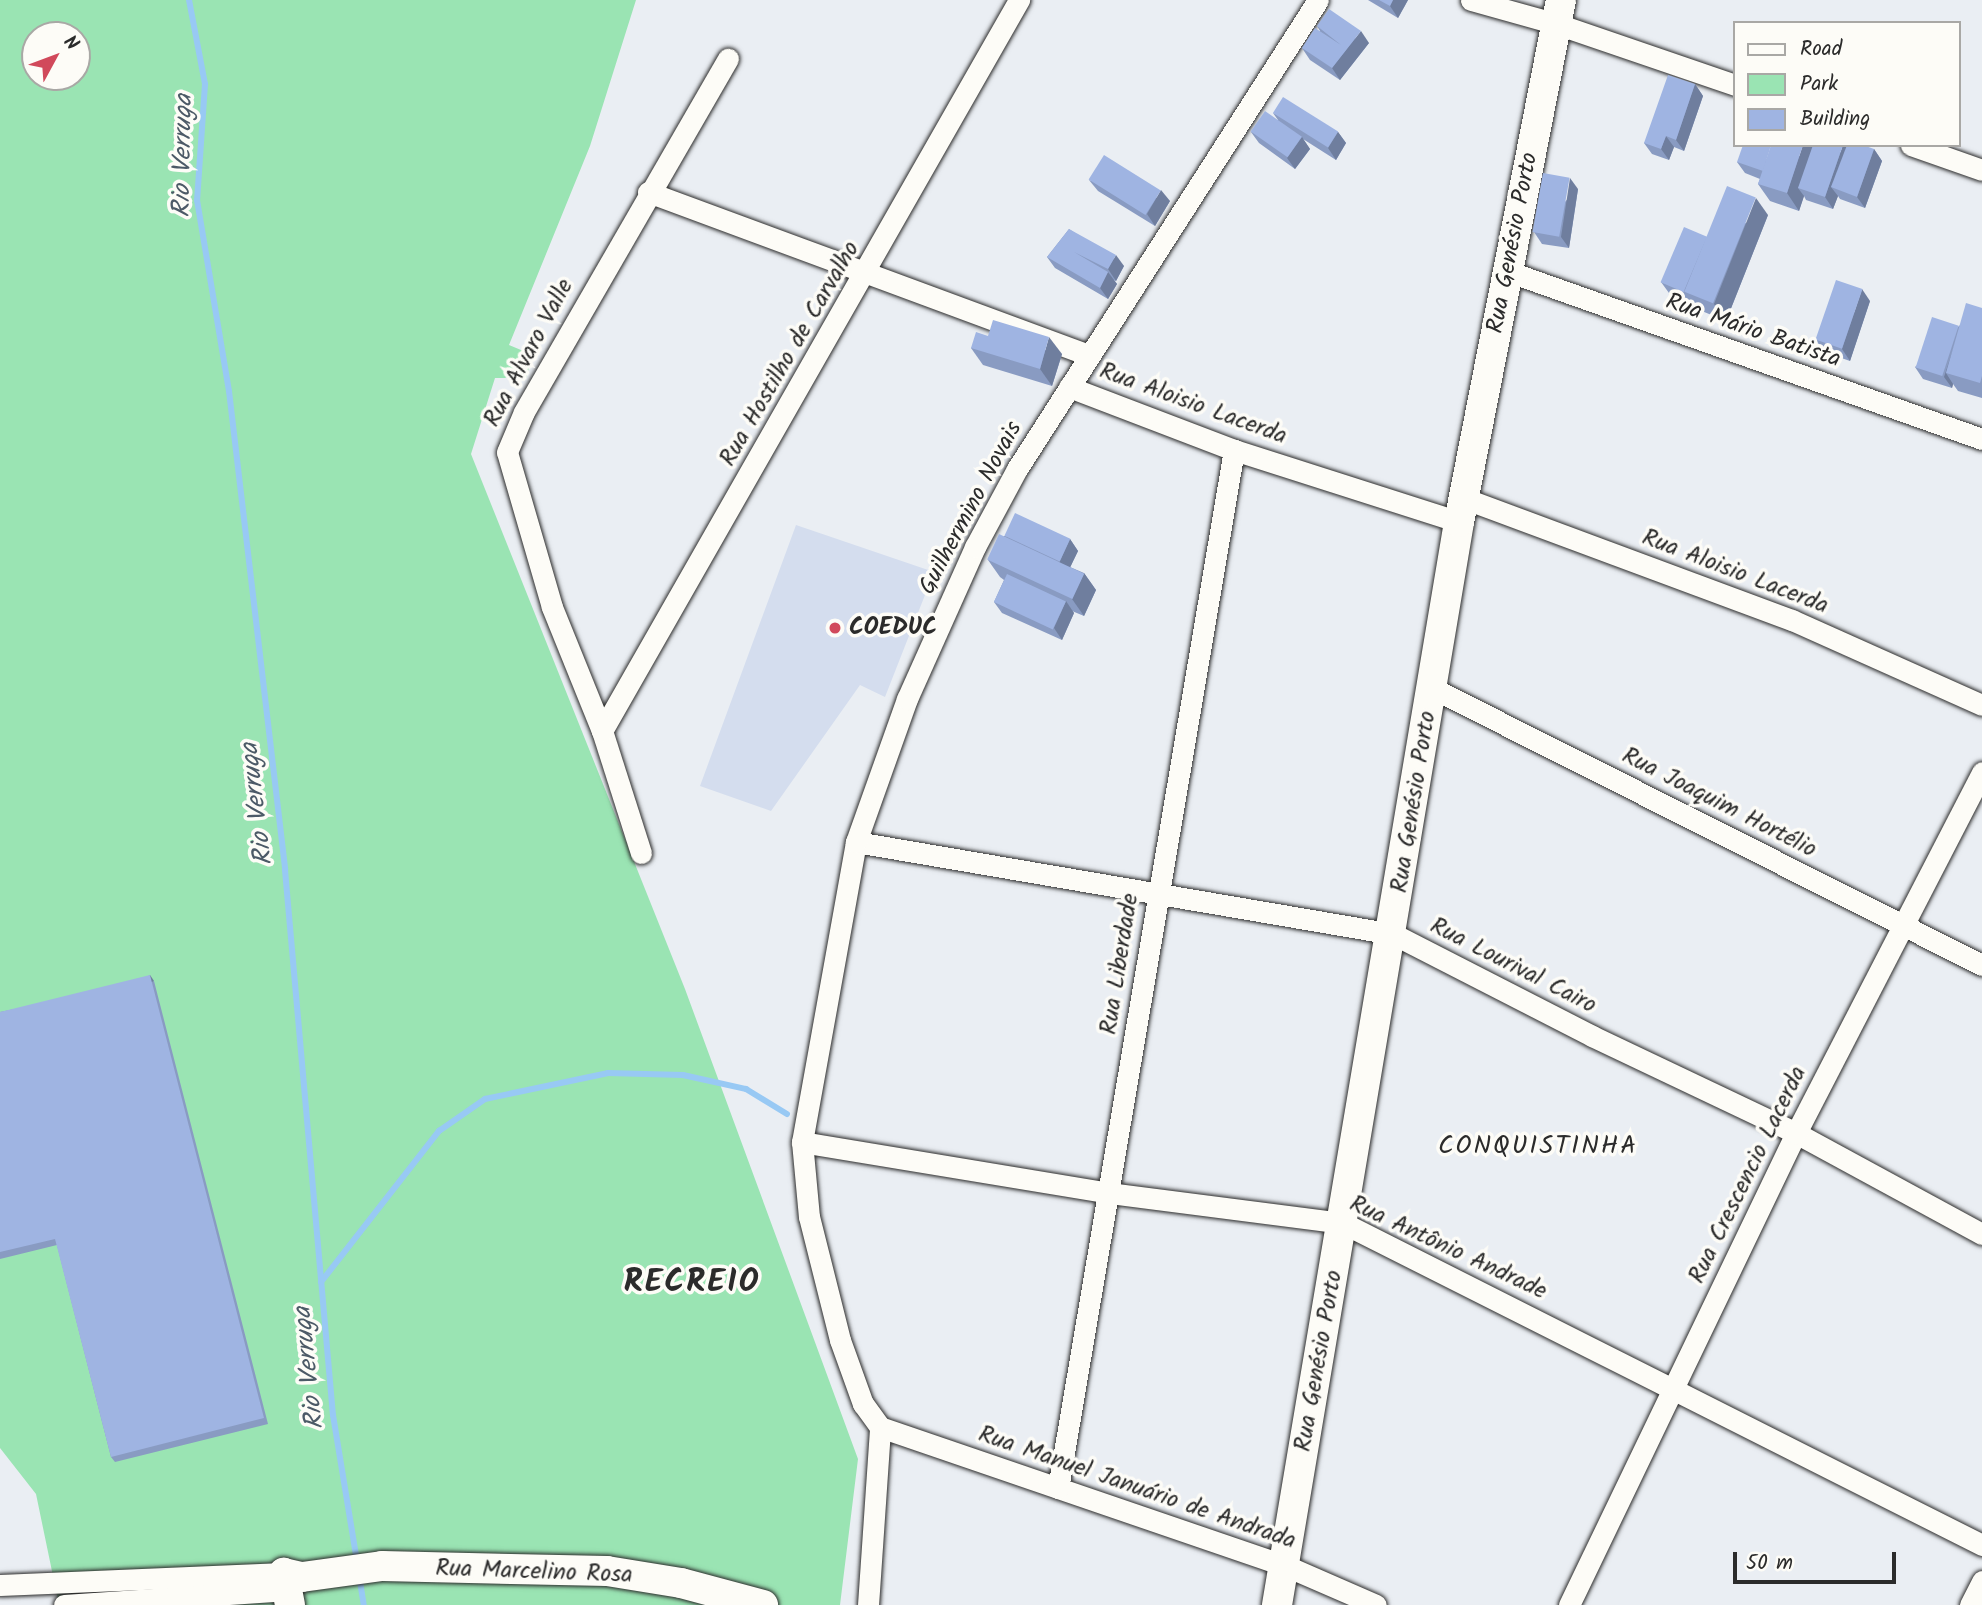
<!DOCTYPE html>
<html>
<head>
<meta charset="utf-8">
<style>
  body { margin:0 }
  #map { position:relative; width:1982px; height:1605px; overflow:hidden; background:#eaeef3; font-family:Kalam,sans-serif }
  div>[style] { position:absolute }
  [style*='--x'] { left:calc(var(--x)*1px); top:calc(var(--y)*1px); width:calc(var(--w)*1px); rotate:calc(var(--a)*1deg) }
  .built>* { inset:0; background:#d4ddee }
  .green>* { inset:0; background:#9ae4b3 }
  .stream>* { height:6px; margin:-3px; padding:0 3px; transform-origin:3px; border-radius:3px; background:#98c9f4 }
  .roads { filter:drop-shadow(0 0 2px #2b2b2b) drop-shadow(0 0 2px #2b2b2b) }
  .street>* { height:21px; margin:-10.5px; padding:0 10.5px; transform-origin:10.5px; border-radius:10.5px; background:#fdfcf7 }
  .secondary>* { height:30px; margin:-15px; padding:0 15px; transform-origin:15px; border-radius:15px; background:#fdfcf7 }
  .wall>* { inset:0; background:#899bc2 }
  .shaded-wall>* { inset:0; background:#6f7e9e; transform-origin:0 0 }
  .building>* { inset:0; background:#9fb4e2; transform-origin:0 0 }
  .dots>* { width:19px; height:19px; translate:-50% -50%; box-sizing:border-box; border:4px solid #fdfcf7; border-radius:50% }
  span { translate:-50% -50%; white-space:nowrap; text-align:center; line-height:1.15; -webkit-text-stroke:7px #fdfcf7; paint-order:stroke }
  .street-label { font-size:24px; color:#2b2b2b }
  .poi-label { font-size:24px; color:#2b2b2b; font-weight:700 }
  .left { translate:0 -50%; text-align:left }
  .water-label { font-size:26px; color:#4c5a67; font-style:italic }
  .neighbourhood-label { font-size:26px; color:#2b2b2b; letter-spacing:2px }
  .district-label { font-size:32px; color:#2b2b2b; font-weight:700; letter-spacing:2px }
  .legend { position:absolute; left:1733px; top:21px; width:228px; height:126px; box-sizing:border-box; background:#fdfcf7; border:2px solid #a9a8a5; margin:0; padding:9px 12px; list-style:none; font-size:21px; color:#2b2b2b }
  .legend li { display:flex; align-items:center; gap:14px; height:35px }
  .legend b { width:35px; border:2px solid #a9a8a5 }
  .north { position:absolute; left:21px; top:21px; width:70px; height:70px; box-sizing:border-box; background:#fdfcf7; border:2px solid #a9a8a5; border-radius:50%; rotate:49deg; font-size:19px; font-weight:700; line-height:28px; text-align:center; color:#2b2b2b }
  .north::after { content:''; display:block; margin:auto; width:24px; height:32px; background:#d1495b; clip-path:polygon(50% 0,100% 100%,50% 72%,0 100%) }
  .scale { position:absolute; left:1733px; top:1552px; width:163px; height:32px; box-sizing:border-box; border:4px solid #2b2b2b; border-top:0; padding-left:9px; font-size:21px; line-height:24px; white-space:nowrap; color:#2b2b2b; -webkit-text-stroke:5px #fdfcf7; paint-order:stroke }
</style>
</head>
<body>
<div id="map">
  <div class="built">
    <i style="clip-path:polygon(796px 525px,934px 572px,885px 697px,860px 685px,771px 811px,700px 786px)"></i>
  </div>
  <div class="green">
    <i style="clip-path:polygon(evenodd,0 0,636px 0,590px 146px,509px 345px,533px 355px,526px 378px,495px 378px,471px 454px,685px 989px,858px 1459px,840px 1605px,59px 1605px,36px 1494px,0 1448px,0 0,35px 35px,77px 35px,77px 77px,35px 77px,35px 35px)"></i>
  </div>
  <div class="stream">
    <i style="--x:189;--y:0;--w:86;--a:79.2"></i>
    <i style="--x:205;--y:84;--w:116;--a:93.9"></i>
    <i style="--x:197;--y:200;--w:194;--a:80.5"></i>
    <i style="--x:229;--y:391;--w:482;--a:83.3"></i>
    <i style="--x:285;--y:870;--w:547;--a:84.97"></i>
    <i style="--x:333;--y:1415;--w:148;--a:80.7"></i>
    <i style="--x:321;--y:1282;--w:192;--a:-52"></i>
    <i style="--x:439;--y:1131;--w:56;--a:-34.8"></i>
    <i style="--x:485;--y:1099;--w:126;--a:-11.9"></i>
    <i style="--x:608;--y:1073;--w:75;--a:1.5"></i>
    <i style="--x:683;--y:1075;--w:65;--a:12.5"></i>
    <i style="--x:746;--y:1089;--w:48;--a:31.4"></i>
    <i style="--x:359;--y:1575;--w:30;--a:81"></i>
  </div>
  <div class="roads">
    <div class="street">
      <i style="--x:1471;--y:0;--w:89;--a:15.6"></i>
      <i style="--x:1557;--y:24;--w:188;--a:18.9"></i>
      <i style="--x:1911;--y:145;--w:75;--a:19.4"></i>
      <i style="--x:648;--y:192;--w:470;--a:20.3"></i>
      <i style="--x:1507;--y:271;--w:504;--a:19.48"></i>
      <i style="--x:1069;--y:387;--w:177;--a:20.9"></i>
      <i style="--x:1234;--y:450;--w:236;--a:17.7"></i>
      <i style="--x:1466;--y:499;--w:348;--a:20.4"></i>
      <i style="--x:1792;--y:620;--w:208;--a:24.1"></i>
      <i style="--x:1432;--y:688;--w:616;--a:26.73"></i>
      <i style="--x:602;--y:731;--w:842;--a:-60.3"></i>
      <i style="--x:856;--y:842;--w:545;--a:9.72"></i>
      <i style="--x:1393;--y:934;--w:224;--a:27.1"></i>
      <i style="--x:1592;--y:1036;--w:226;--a:25.4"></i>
      <i style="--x:1796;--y:1133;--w:212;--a:28.5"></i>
      <i style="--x:641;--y:853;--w:128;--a:-107.7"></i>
      <i style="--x:602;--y:731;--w:134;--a:-112"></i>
      <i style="--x:552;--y:607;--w:161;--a:-106.2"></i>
      <i style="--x:507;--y:452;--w:43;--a:-67"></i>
      <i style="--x:524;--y:412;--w:408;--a:-60"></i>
      <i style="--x:802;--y:1142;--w:311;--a:9.4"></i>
      <i style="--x:1109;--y:1193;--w:236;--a:7.3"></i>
      <i style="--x:1343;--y:1223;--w:716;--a:26.74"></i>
      <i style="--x:880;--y:1427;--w:427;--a:18.9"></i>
      <i style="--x:1284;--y:1565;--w:100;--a:23.5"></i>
      <i style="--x:1058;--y:1488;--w:1053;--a:-80.38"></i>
      <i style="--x:0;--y:1585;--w:284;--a:-2.4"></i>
      <i style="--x:64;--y:1605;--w:225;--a:-3.8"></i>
      <i style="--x:868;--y:1605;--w:178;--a:-86.1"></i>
      <i style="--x:880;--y:1427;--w:29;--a:-126"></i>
      <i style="--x:863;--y:1404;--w:68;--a:-109.8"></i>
      <i style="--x:840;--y:1340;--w:127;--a:-104.1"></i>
      <i style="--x:809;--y:1217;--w:75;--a:-95.3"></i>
      <i style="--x:802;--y:1142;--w:305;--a:-79.8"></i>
      <i style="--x:856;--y:842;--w:152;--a:-70.4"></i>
      <i style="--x:907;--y:699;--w:167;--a:-65.9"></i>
      <i style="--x:975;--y:547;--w:89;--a:-61.7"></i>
      <i style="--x:1017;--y:469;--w:557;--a:-57.31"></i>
      <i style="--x:1569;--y:1605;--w:524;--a:-64.32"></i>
      <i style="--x:1796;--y:1133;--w:406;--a:-62.7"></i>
      <i style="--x:1970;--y:1605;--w:27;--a:-63"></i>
    </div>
    <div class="secondary">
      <i style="--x:290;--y:1605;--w:33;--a:-101"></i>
      <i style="--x:284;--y:1573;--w:18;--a:13"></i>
      <i style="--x:302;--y:1577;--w:81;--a:-7.8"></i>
      <i style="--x:382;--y:1566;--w:225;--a:1.3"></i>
      <i style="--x:607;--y:1571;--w:75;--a:9.2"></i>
      <i style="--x:681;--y:1583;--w:85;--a:15"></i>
      <i style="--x:1277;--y:1605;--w:1098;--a:-80.46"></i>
      <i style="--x:1459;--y:522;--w:532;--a:-78.94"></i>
    </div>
  </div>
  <div class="wall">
    <i style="clip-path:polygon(1368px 0,1408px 0,1398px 18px)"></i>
    <i style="clip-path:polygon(1317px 26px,1369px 43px,1340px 80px,1310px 60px,1302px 48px,1320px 31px)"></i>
    <i style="clip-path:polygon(1695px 84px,1703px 96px,1684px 151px,1674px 147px,1669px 160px,1652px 154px,1644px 143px)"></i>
    <i style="clip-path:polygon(1273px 113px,1338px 132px,1346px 143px,1336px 160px,1303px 139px,1310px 149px,1295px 169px,1259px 143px,1251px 132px,1278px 120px)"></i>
    <i style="clip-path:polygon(1874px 149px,1882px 161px,1865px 208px,1840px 199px,1838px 196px,1833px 209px,1806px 200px,1804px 196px,1799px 211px,1770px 201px,1758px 184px,1760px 179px,1745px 173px,1737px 162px)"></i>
    <i style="clip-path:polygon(1089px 180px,1170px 201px,1155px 226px,1098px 191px)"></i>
    <i style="clip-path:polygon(1578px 189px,1569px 248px,1542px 244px,1534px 232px)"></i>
    <i style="clip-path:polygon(1768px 215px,1726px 321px,1697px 309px,1692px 303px,1669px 293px,1661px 282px,1707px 237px)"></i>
    <i style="clip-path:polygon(1069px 229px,1124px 266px,1116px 281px,1114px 280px,1117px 284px,1108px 299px,1055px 268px,1047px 257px)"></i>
    <i style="clip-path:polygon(1870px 301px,1850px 361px,1824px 352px,1816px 340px)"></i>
    <i style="clip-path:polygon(1982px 308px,1982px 398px,1958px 391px,1953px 384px,1952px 388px,1923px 379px,1915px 367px,1959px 326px)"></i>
    <i style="clip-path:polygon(988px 336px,1062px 354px,1052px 386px,983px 365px,971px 348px)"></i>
    <i style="clip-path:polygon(1004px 536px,1070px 539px,1078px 551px,1070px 567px,1084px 573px,1096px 590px,1084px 616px,1072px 611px,1074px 613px,1062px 640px,1002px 613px,994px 602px,1004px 580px,1000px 577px,988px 560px)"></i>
    <i style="clip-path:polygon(154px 981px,268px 1424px,115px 1462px,111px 1457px,57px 1245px,0 1259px,0 1012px)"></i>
  </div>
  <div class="shaded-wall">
    <i style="clip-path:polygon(1393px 0,1408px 0,1398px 18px,1390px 6px)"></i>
    <i style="clip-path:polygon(1361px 31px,1369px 43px,1340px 80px,1332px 68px)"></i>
    <i style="clip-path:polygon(1695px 84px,1703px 96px,1684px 151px,1676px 140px)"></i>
    <i style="clip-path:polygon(1338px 132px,1346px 143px,1336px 160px,1328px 148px)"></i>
    <i style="clip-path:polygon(1666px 136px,1674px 147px,1669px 160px,1661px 149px)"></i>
    <i style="clip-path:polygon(1302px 137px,1310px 149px,1295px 169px,1287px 158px)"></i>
    <i style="clip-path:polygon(1803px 145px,1821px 145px,1798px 188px,1804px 196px,1799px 211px,1787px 193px)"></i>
    <i style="clip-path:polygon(1843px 145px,1854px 145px,1831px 187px,1838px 196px,1833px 209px,1825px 197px)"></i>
    <i style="clip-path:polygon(1874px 149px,1882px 161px,1865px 208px,1857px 197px)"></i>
    <i style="clip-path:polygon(1570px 178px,1578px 189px,1569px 248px,1561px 237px)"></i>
    <i style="clip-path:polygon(1161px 190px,1170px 201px,1155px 226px,1147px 214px)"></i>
    <i style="clip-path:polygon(1756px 198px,1768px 215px,1726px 321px,1714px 304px)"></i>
    <i style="clip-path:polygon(1116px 255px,1124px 266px,1116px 281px,1108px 269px)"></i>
    <i style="clip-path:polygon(1108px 272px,1117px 284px,1108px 299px,1100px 288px)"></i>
    <i style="clip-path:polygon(1862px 289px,1870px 301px,1850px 361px,1842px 349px)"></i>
    <i style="clip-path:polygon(1961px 326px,1946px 373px,1953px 384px,1952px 388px,1944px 377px)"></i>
    <i style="clip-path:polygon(1049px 337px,1062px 354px,1052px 386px,1040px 369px)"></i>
    <i style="clip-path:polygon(1070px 539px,1078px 551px,1067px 574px,1059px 563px)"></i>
    <i style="clip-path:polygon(1084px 573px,1096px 590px,1084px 616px,1072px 599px)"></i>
    <i style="clip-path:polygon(1066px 601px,1074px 613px,1062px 640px,1054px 628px)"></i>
    <i style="left:150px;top:975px;width:7px;height:457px;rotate:56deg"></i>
  </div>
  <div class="building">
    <i style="clip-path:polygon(1379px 0,1393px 0,1390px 6px)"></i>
    <i style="clip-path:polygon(1329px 9px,1361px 31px,1332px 68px,1302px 48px,1315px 28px,1341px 45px,1317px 26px)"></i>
    <i style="clip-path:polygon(1668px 75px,1695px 84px,1676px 140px,1666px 136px,1661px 149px,1644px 143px)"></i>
    <i style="left:1283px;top:97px;width:65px;height:19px;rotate:32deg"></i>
    <i style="left:1265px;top:111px;width:45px;height:25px;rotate:35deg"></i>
    <i style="clip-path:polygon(1743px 145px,1771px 145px,1763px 171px,1737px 162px)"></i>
    <i style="clip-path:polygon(1771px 145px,1803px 145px,1787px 193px,1758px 184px)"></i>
    <i style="clip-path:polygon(1813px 145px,1843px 145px,1825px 197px,1798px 188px)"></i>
    <i style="clip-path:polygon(1847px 145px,1863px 145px,1874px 149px,1857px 197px,1831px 187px)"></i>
    <i style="left:1104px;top:155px;width:67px;height:29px;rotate:32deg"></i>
    <i style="left:1543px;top:173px;width:27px;height:60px;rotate:10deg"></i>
    <i style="left:1727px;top:186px;width:31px;height:114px;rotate:22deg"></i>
    <i style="left:1684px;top:227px;width:25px;height:60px;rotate:23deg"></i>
    <i style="clip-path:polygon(1069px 229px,1116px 255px,1108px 269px,1074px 252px,1108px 272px,1100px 288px,1047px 257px)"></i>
    <i style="left:1836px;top:280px;width:28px;height:63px;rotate:19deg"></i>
    <i style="clip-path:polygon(1966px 303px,1982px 308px,1982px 376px,1980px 383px,1946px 373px)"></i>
    <i style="left:1932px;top:317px;width:28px;height:53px;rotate:18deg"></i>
    <i style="clip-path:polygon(993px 320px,1049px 337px,1040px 369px,971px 348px,976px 332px,988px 336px)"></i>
    <i style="left:1015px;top:513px;width:61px;height:25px;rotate:25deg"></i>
    <i style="left:999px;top:534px;width:94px;height:28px;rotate:25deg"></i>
    <i style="left:1007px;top:574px;width:65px;height:31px;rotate:25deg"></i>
    <i style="clip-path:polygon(150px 975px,264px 1418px,111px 1457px,55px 1239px,0 1252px,0 1012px)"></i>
  </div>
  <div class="dots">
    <i style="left:835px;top:628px;background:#d1495b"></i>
  </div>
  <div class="street-label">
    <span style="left:1513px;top:243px;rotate:-79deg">Rua Genésio Porto</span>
    <span style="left:1753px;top:331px;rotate:19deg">Rua Mário Batista</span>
    <span style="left:529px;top:353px;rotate:-62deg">Rua Alvaro Valle</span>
    <span style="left:790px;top:354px;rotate:-60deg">Rua Hostilho de Carvalho</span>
    <span style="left:1193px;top:404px;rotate:20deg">Rua Aloisio Lacerda</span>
    <span style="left:971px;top:508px;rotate:-62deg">Guilhermino Novais</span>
    <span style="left:1735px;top:572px;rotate:21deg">Rua Aloisio Lacerda</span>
    <span style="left:1414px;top:802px;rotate:-81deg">Rua Genésio Porto</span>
    <span style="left:1719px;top:803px;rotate:27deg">Rua Joaquim Hortélio</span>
    <span style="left:1120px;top:964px;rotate:-81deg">Rua Liberdade</span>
    <span style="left:1513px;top:966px;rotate:27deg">Rua Lourival Cairo</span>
    <span style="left:1748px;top:1175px;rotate:-64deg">Rua Crescencio Lacerda</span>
    <span style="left:1448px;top:1248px;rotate:25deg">Rua Antônio Andrade</span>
    <span style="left:1319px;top:1361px;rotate:-80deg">Rua Genésio Porto</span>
    <span style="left:1137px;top:1488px;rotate:19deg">Rua Manuel Januário de Andrada</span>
    <span style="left:534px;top:1572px;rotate:2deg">Rua Marcelino Rosa</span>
  </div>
  <div class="poi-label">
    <span class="left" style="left:849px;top:628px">COEDUC</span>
  </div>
  <div class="water-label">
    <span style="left:184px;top:156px;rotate:-89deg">Rio Verruga</span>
    <span style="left:258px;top:804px;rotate:-97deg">Rio Verruga</span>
    <span style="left:310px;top:1368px;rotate:-96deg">Rio Verruga</span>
  </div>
  <div class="neighbourhood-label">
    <span style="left:1538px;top:1147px">CONQUISTINHA</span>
  </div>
  <div class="district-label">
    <span style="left:692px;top:1283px">RECREIO</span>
  </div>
  <ul class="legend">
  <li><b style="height:9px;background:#fdfcf7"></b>Road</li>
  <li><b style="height:19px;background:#9ae4b3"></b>Park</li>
  <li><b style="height:19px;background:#9fb4e2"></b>Building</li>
  </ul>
  <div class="north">N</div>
  <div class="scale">50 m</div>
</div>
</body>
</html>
